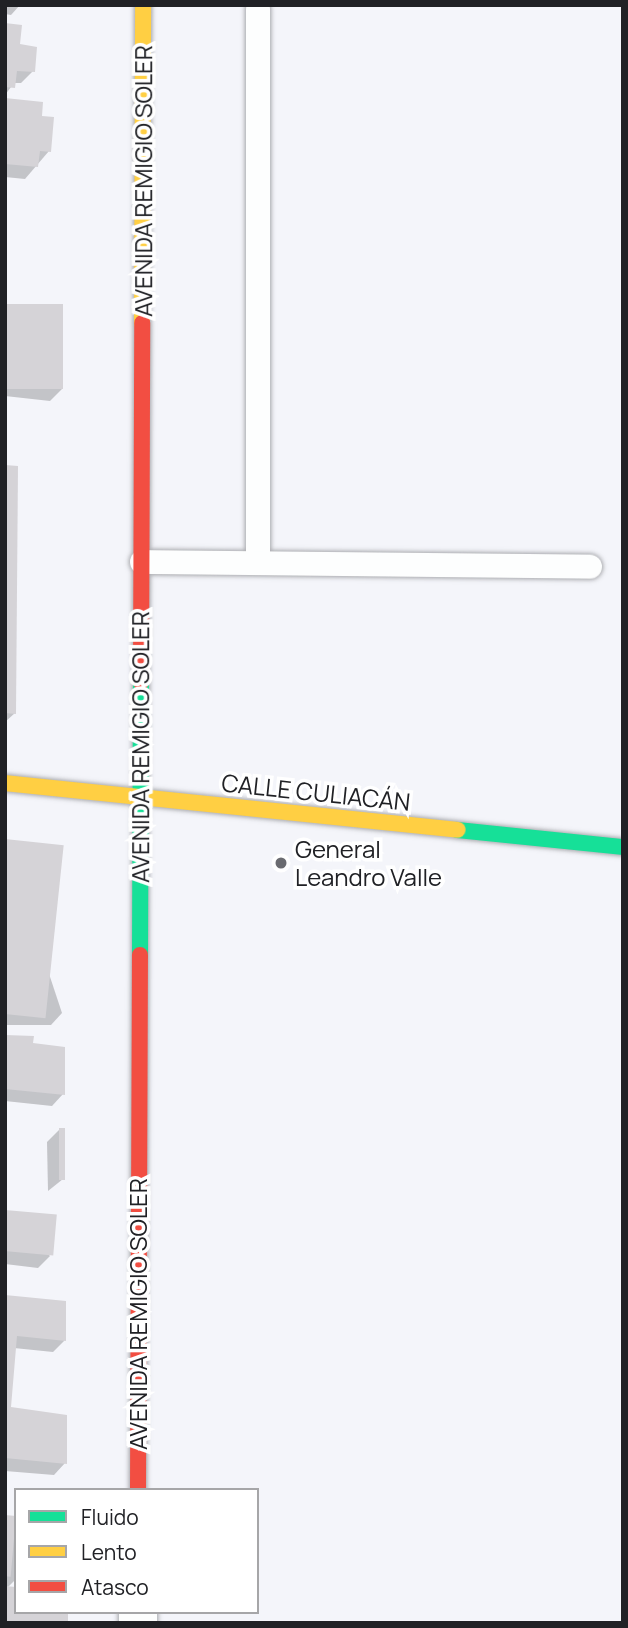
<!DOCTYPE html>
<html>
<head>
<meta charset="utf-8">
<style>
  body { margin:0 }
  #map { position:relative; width:628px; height:1628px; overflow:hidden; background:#f4f5fa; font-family:Manrope,sans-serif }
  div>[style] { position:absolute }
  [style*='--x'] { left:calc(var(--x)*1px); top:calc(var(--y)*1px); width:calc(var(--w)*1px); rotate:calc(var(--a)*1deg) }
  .shadow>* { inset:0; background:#0003 }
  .building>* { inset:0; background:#d5d3d7; transform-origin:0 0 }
  .roads { filter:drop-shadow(0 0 2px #adaeb2) drop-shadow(0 0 2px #adaeb2) }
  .lane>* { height:24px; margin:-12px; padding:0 12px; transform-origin:12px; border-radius:12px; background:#fdfefe }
  .street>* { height:38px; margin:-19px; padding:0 19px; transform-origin:19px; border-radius:19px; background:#fdfefe }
  .fast>* { height:16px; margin:-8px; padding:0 8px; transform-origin:8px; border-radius:8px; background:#16e098 }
  .slow>* { height:16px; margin:-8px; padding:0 8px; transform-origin:8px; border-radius:8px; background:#ffcf43 }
  .jam>* { height:16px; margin:-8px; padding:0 8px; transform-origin:8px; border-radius:8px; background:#f24e42 }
  .dots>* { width:19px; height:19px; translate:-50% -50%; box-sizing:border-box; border:4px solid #fff; border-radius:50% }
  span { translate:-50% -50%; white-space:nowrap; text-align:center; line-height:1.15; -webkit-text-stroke:7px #fff; paint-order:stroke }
  .street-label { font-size:24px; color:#202125 }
  .poi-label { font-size:24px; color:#202125 }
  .left { translate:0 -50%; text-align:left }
  .frame { position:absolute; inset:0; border:7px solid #202125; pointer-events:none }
  .legend { position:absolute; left:14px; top:1488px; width:245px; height:126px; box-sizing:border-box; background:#fff; border:2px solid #a6a6a8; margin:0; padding:9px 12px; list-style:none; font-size:21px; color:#202125 }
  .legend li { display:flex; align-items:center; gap:14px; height:35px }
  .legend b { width:35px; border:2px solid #a6a6a8 }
</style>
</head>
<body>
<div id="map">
  <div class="shadow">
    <i style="clip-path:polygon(5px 5px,20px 5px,11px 15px,5px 14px)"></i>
    <i style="clip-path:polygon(5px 25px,33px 71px,21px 83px,14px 83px,5px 95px)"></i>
    <i style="clip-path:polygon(5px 100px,40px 117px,49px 151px,25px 179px,5px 177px)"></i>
    <i style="clip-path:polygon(5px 307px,62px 389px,50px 401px,5px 396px)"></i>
    <i style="clip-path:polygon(5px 466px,15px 713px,5px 722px)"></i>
    <i style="clip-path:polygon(5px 841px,62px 1013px,51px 1025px,5px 1025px)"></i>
    <i style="clip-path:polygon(5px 1037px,31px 1044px,63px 1094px,52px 1106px,5px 1101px)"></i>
    <i style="clip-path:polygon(59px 1130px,63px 1179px,48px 1191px,47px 1142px)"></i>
    <i style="clip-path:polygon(5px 1212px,50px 1256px,38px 1268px,5px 1264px)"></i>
    <i style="clip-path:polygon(5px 1296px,65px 1340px,53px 1352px,14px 1348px,9px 1408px,65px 1463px,54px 1475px,5px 1471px)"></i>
    <i style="clip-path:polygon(5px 1517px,16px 1518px,16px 1579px,7px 1588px,16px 1612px,5px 1623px)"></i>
  </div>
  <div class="building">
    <i style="clip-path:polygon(5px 23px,22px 25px,20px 44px,37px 47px,35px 72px,17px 71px,15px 88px,5px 87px)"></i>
    <i style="clip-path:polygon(5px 98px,43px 102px,42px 116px,54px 117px,51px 152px,40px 151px,38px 167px,5px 164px)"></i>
    <i style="left:63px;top:304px;width:85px;height:58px;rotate:90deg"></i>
    <i style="clip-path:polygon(5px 465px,18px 466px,16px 714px,5px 713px)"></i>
    <i style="left:5px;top:839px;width:59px;height:174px;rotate:6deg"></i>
    <i style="clip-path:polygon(5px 1035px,34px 1036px,33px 1043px,65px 1047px,65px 1095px,5px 1089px)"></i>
    <i style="left:59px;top:1128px;width:6px;height:52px"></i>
    <i style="left:5px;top:1210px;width:52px;height:41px;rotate:5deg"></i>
    <i style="clip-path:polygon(5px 1295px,66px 1301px,66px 1341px,17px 1336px,11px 1407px,67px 1415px,67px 1464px,5px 1458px)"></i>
    <i style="left:5px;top:1515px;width:11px;height:61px;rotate:5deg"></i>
    <i style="clip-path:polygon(5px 1586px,16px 1587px,16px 1612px,68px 1612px,68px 1623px,5px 1623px)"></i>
  </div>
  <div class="roads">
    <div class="lane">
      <i style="--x:258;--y:9;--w:552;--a:90"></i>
      <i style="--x:142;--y:562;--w:448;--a:0.6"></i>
    </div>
    <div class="street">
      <i style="--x:138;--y:1623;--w:11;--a:-90"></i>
    </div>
    <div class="fast">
      <i style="--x:458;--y:830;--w:166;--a:5.9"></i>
      <i style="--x:140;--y:955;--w:273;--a:-89.8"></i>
    </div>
    <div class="slow">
      <i style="--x:142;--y:323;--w:318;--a:-89.8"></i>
      <i style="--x:5;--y:783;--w:455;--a:5.9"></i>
    </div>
    <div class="jam">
      <i style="--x:141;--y:682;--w:359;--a:-89.8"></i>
      <i style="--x:138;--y:1490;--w:535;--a:-89.79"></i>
    </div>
  </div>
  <div class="dots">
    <i style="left:281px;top:863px;background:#6a6b70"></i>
  </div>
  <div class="street-label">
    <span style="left:143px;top:181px;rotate:-90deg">AVENIDA REMIGIO SOLER</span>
    <span style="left:140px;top:747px;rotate:-90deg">AVENIDA REMIGIO SOLER</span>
    <span style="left:316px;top:792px;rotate:6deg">CALLE CULIACÁN</span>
    <span style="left:138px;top:1314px;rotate:-90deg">AVENIDA REMIGIO SOLER</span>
  </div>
  <div class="poi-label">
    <span class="left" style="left:295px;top:863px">General<br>Leandro Valle</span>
  </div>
  <div class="frame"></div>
  <ul class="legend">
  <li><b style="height:9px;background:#16e098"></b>Fluido</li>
  <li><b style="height:9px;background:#ffcf43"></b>Lento</li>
  <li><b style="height:9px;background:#f24e42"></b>Atasco</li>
  </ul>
</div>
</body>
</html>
